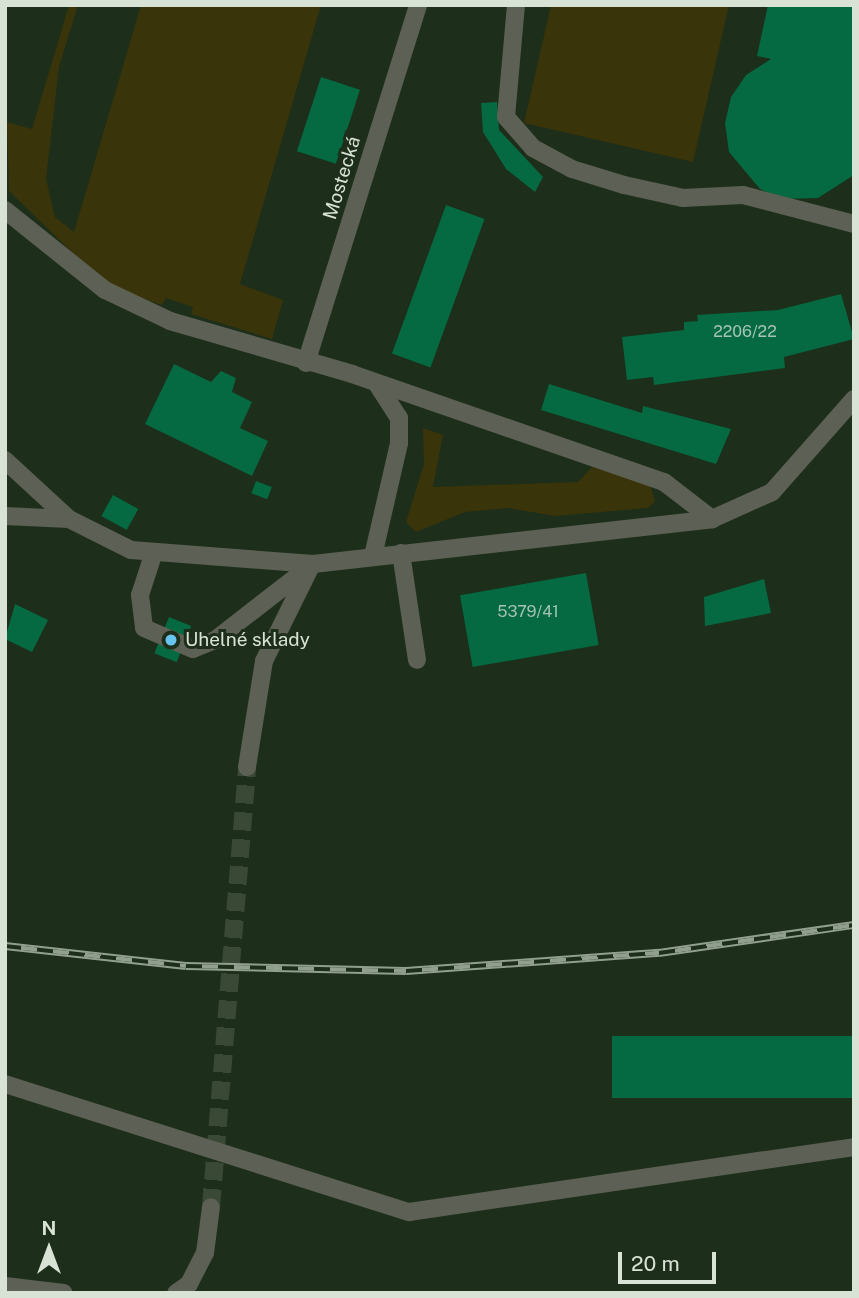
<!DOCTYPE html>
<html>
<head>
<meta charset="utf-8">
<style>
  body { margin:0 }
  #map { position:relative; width:859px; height:1298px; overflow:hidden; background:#1d2e1a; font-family:"Public Sans",sans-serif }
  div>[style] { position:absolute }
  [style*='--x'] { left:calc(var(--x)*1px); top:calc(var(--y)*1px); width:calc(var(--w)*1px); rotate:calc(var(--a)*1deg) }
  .green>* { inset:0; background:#393409 }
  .building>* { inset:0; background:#056941; transform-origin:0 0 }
  .minor-tunnel>* { height:18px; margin-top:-9px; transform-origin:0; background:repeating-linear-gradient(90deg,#394936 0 18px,transparent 0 27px) }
  .minor>* { height:18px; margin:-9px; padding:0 9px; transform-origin:9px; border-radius:9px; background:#5d6054 }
  .rail>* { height:8px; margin-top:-4px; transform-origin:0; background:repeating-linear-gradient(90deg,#1d2e1a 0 16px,#919f8f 0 32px); box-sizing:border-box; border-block:2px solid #919f8f }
  .dots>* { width:19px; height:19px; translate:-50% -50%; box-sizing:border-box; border:4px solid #1d2e1a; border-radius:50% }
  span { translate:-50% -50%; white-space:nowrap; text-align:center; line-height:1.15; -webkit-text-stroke:6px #1d2e1a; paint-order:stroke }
  .number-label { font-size:16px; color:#a3c4b1 }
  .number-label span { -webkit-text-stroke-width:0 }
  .street-label { font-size:19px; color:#d8e3d6 }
  .poi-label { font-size:19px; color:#d8e3d6 }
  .left { translate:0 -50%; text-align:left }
  .frame { position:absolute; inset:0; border:7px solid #d8e3d6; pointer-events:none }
  .north { position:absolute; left:14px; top:1214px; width:70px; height:70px; -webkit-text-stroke:5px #1d2e1a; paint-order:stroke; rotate:0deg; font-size:19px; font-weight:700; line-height:28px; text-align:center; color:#d8e3d6 }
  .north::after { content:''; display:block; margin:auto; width:24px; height:32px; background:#d8e3d6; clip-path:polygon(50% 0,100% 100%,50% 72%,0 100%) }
  .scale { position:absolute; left:618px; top:1252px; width:98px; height:32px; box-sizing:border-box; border:4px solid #d8e3d6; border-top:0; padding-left:9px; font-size:21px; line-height:24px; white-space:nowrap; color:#d8e3d6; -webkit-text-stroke:5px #1d2e1a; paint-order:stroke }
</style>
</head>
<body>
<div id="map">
  <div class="green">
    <i style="clip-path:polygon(69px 5px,78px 5px,59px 67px,46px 179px,55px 217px,74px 232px,141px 5px,321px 5px,240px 284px,283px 300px,272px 339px,191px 314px,193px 307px,166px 298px,162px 305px,108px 287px,9px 191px,7px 122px,32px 129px)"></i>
    <i style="clip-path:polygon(551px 5px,729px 5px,693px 162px,524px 123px)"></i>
    <i style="clip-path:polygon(423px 428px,443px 435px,433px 487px,578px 482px,592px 467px,650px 485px,655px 502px,648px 508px,555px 516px,508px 508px,465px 512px,416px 532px,406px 522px,424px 464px)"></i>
  </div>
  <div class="building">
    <i style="clip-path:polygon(768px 5px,854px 5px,854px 175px,818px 198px,782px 199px,760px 189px,729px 152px,725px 123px,731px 97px,746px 75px,771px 59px,757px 56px)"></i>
    <i style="left:321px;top:77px;width:41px;height:78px;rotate:18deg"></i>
    <i style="clip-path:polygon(497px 102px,499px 130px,543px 177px,535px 192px,506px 169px,483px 132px,481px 103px)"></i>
    <i style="left:446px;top:205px;width:41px;height:158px;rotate:20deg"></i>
    <i style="clip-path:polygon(841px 294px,854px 339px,784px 357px,785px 368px,654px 385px,653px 377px,627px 380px,622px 337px,684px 330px,684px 322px,698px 321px,697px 315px,778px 310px)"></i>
    <i style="clip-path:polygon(174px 364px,211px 382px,221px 371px,236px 378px,232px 392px,252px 402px,240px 428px,268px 441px,252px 476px,145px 424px)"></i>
    <i style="clip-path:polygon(549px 384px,642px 413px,643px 406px,731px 429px,716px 464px,541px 410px)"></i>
    <i style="left:256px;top:481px;width:17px;height:13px;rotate:21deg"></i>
    <i style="left:113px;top:495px;width:29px;height:24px;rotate:29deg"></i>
    <i style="left:586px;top:573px;width:73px;height:128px;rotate:80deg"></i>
    <i style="clip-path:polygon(764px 579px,771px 613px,705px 626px,704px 597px)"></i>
    <i style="clip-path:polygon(15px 604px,48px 620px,32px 652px,5px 639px)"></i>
    <i style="left:169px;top:617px;width:24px;height:39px;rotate:22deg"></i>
    <i style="left:854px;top:1036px;width:62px;height:242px;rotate:90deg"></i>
  </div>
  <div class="minor-tunnel">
    <i style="--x:211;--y:1207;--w:441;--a:-85.3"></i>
  </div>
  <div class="minor">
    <i style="--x:516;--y:5;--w:112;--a:95.1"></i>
    <i style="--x:506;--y:117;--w:41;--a:48.9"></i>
    <i style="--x:533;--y:148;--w:44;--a:28.3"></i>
    <i style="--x:572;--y:169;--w:54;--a:17.1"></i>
    <i style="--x:624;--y:185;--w:60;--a:12.4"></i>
    <i style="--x:683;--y:198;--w:60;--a:-2.9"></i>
    <i style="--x:743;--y:195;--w:115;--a:14.6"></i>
    <i style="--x:5;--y:210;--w:128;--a:38.7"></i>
    <i style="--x:105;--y:290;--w:72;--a:25.5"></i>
    <i style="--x:170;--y:321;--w:190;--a:16.2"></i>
    <i style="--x:352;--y:374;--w:330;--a:19.1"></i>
    <i style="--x:664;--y:482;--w:61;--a:37.6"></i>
    <i style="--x:306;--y:363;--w:375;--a:-72.6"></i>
    <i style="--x:5;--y:460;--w:87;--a:42.7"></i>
    <i style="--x:69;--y:519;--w:69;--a:26.6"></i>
    <i style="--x:131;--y:550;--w:183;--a:4.4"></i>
    <i style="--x:313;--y:564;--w:402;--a:-6.4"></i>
    <i style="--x:712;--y:519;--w:66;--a:-24.2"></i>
    <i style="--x:772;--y:492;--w:124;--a:-48.6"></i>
    <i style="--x:5;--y:516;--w:64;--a:2.7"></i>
    <i style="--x:401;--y:553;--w:108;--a:81.5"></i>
    <i style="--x:153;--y:555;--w:42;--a:108"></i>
    <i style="--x:140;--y:595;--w:33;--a:83"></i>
    <i style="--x:144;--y:628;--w:53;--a:23.2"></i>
    <i style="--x:193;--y:649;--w:24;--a:-22"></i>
    <i style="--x:215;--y:640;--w:124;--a:-37.8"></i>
    <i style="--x:373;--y:556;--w:116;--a:-77"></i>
    <i style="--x:399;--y:443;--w:25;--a:-90"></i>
    <i style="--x:399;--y:418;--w:38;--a:-123"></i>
    <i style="--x:247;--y:767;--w:107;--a:-80.9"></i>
    <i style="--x:264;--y:661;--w:102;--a:-63.7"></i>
    <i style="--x:5;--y:1084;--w:424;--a:17.6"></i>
    <i style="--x:409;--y:1212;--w:450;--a:-8.3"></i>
    <i style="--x:5;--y:1286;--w:59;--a:6.8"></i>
    <i style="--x:176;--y:1293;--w:16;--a:-35"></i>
    <i style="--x:189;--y:1284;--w:35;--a:-63"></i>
    <i style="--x:205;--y:1253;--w:46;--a:-82.6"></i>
  </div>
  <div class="rail">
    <i style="--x:5;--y:946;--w:182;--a:6.3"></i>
    <i style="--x:186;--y:966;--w:220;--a:1.3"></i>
    <i style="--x:406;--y:971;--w:254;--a:-4.1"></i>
    <i style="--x:659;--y:953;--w:197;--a:-8.2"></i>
  </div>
  <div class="dots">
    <i style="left:171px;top:640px;background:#68c4f0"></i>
  </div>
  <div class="number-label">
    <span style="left:745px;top:332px">2206/22</span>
    <span style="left:528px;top:612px">5379/41</span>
  </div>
  <div class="street-label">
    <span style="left:342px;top:178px;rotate:-73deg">Mostecká</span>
  </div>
  <div class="poi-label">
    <span class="left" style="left:185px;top:640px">Uhelné sklady</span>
  </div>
  <div class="frame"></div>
  <div class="north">N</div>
  <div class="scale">20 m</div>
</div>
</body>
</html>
